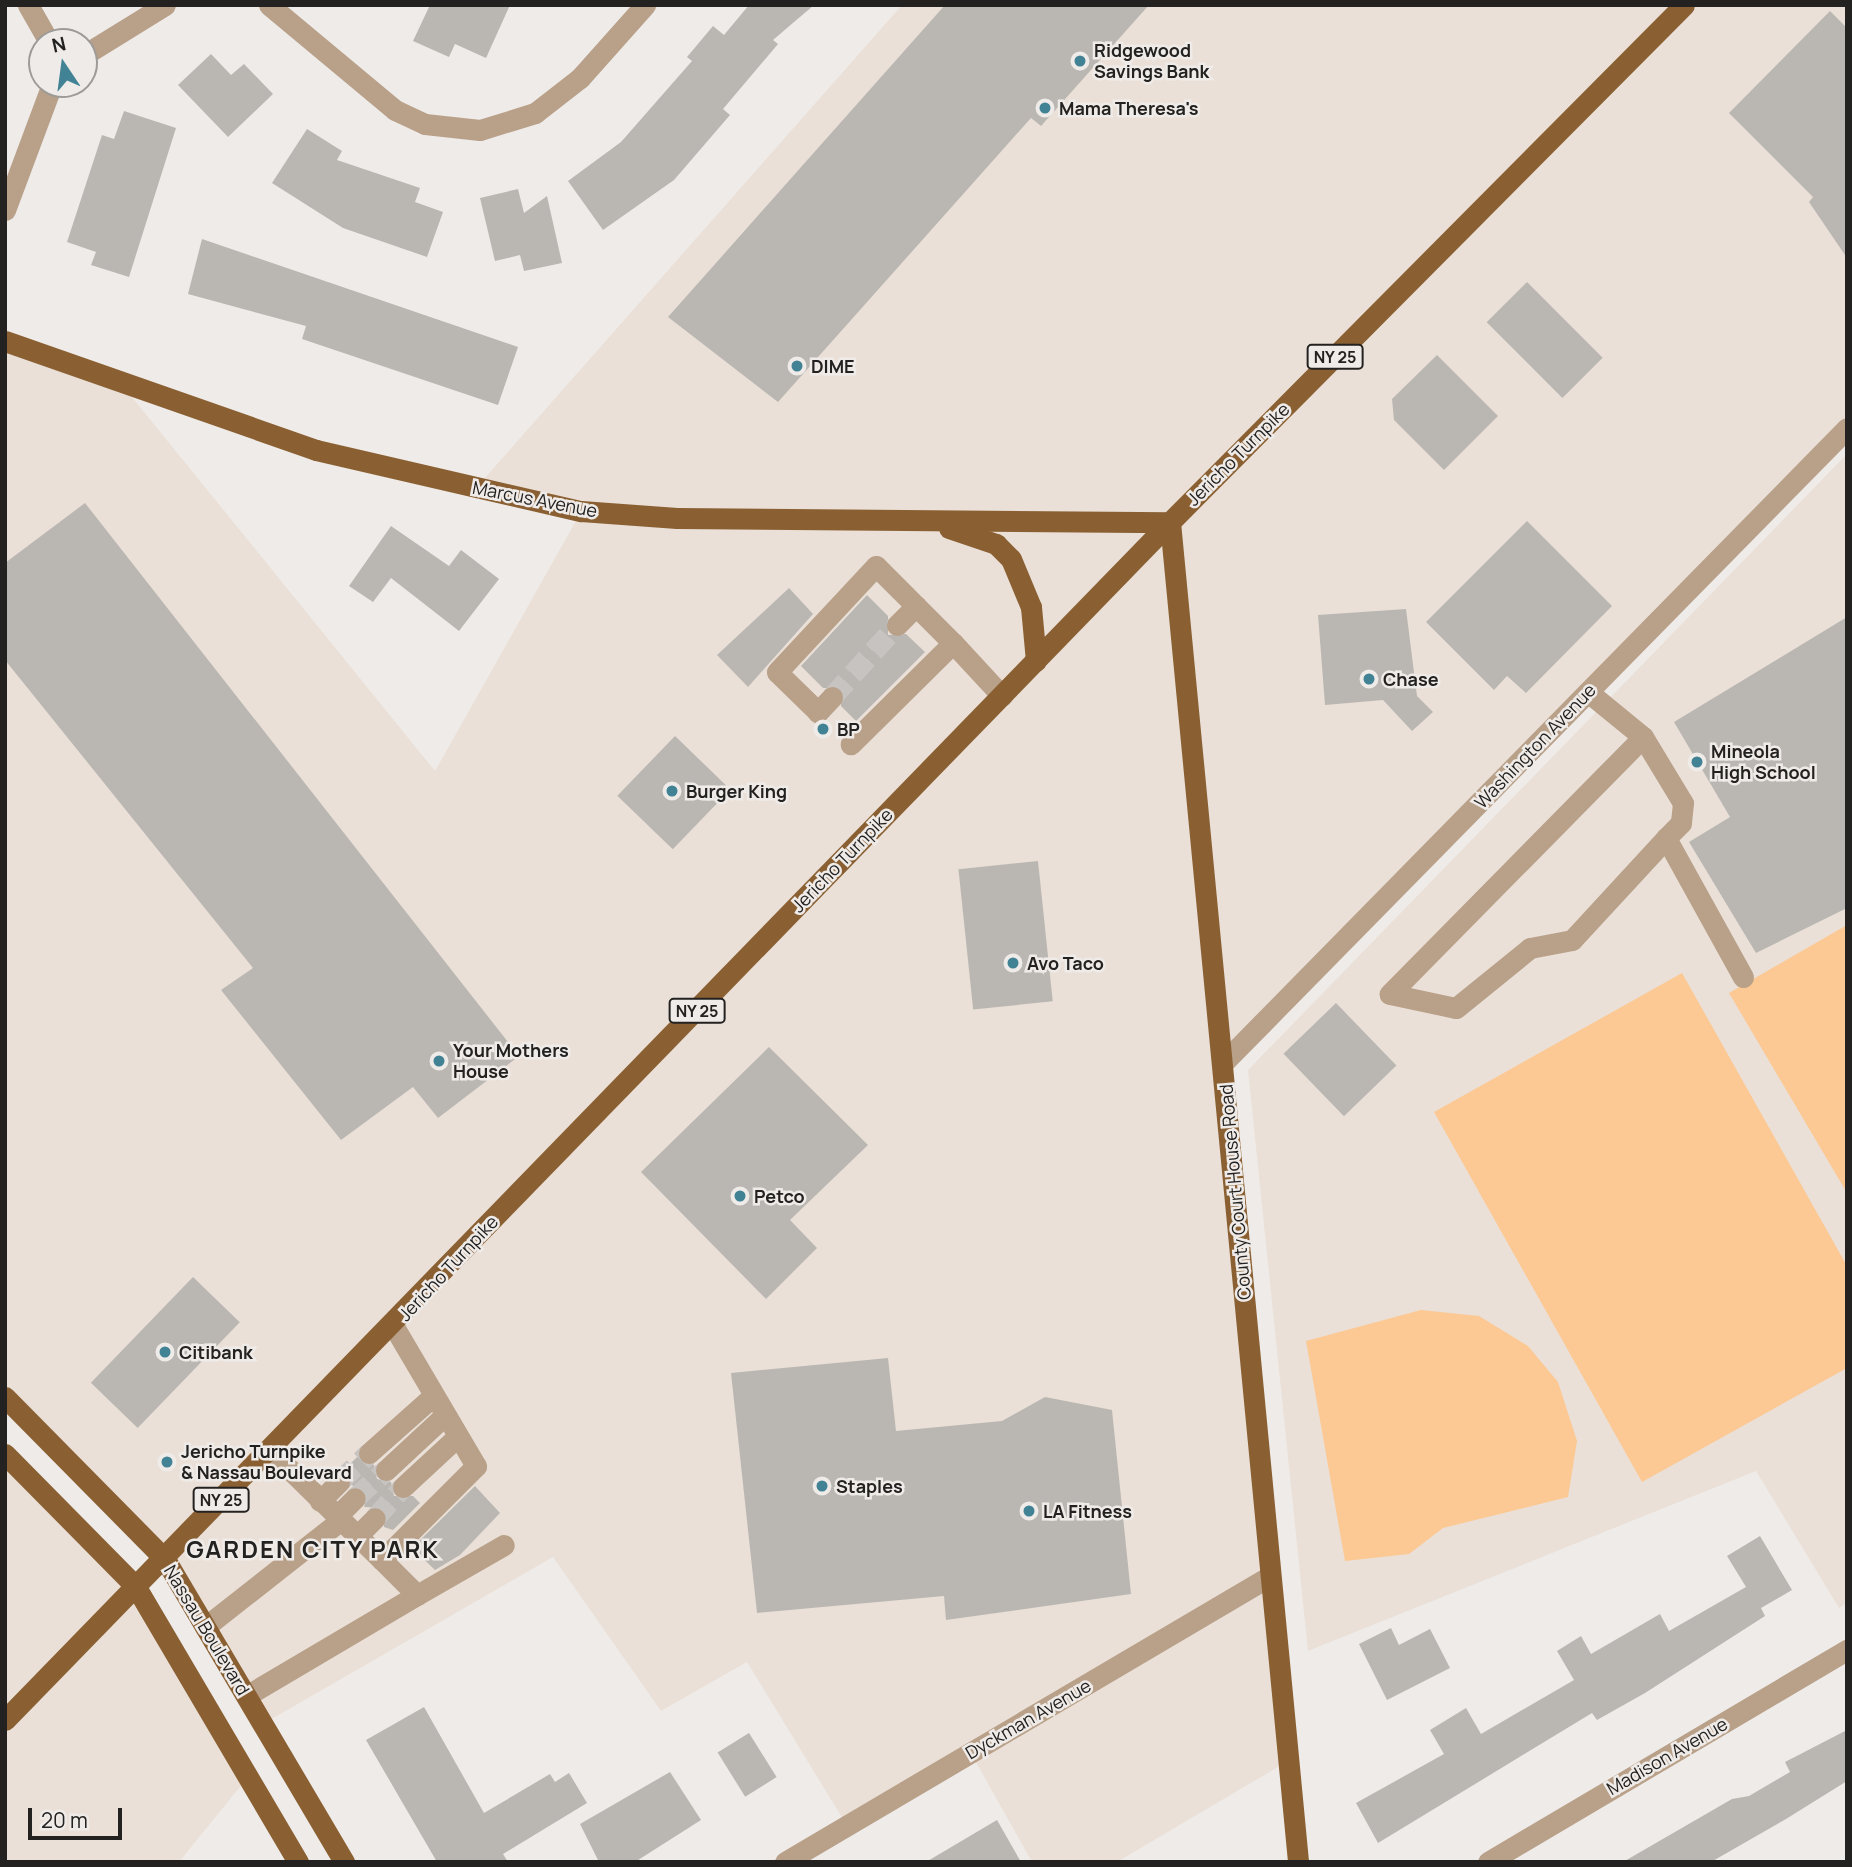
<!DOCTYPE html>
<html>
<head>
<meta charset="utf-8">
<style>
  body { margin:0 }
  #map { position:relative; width:1852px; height:1867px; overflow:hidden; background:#efebe8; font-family:Manrope,sans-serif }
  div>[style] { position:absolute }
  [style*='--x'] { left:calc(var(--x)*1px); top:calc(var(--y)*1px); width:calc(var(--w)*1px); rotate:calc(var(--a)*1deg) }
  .built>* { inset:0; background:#eae0d7 }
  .green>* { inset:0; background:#fcc893 }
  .building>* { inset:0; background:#bab7b3; transform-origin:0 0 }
  .minor-tunnel>* { height:21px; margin-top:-10.5px; transform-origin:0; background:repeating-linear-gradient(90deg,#c6c3c0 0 21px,transparent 0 31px) }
  .minor>* { height:21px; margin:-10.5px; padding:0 10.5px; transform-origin:10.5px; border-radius:10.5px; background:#b8a089 }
  .major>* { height:21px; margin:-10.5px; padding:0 10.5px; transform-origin:10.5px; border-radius:10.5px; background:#8a6033 }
  .dots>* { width:19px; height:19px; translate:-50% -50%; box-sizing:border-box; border:4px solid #efebe8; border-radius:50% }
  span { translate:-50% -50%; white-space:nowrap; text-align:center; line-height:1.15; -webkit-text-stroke:5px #efebe8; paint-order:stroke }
  .shield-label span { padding:2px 5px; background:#efebe8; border:2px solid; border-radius:5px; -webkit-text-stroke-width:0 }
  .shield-label { font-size:16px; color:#232220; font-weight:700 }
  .poi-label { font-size:18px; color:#232220; font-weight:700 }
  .left { translate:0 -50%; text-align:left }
  .street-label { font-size:18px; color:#232220 }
  .district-label { font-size:24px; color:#232220; font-weight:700; letter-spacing:2px }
  .frame { position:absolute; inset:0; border:7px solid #232220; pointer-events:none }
  .north { position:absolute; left:28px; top:28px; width:70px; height:70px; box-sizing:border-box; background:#efebe8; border:2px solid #9d9b98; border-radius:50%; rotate:347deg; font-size:19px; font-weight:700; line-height:28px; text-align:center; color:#232220 }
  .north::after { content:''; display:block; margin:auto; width:24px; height:32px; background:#418394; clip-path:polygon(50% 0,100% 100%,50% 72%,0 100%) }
  .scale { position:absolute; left:28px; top:1808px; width:94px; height:32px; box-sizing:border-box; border:4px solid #232220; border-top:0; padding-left:9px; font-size:21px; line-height:24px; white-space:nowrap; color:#232220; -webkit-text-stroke:5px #efebe8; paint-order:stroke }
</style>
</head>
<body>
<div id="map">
  <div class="built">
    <i style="clip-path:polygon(902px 5px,1847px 5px,1847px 428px,1223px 1063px,1283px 1764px,1117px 1862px,1032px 1862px,973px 1757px,849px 1829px,747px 1662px,661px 1711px,553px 1557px,263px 1724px,165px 1559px,5px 1397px,5px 341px,119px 381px,435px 771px,581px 512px,476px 488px)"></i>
    <i style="clip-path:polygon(1847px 454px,1847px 1603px,1839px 1608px,1756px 1471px,1308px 1651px,1248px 1070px)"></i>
    <i style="clip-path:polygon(5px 1454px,136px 1587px,248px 1777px,179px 1862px,5px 1862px)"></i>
  </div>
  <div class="green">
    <i style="clip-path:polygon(1847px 925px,1847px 1193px,1729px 993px)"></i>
    <i style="clip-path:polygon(1682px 973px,1847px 1266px,1847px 1368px,1642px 1482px,1434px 1112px)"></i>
    <i style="clip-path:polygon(1421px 1310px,1479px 1316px,1528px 1346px,1558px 1382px,1577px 1441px,1568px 1497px,1443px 1528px,1409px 1554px,1345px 1561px,1306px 1341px)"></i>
  </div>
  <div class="building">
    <i style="clip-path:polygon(430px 5px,510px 5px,486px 58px,455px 44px,449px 57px,413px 41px)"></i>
    <i style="clip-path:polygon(749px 5px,814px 5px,773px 40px,778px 44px,723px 109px,730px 115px,674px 180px,603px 230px,568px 181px,621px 142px,692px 61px,687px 57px,713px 26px,724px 35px)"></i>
    <i style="clip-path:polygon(945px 5px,1149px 5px,1041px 126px,1031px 118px,778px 402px,668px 317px)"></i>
    <i style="clip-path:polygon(1830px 11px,1847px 28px,1847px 258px,1809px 202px,1813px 197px,1729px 113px)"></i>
    <i style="clip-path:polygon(211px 54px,231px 75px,244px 64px,273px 94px,228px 137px,178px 85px)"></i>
    <i style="clip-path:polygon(124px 111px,176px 128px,129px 277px,91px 265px,96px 252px,67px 242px,102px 135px,114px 139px)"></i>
    <i style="clip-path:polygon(307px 129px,342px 151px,337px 160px,420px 188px,415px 202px,443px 212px,427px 257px,343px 228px,272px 183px)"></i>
    <i style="clip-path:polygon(518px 189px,524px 213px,547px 196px,562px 263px,524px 271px,520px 255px,495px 261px,480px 198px)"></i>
    <i style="clip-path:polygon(202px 239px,518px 347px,498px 405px,302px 339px,306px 326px,188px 294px)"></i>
    <i style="left:1527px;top:282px;width:107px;height:57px;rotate:45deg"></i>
    <i style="clip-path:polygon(1437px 355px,1498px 416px,1444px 470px,1394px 420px,1392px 399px)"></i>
    <i style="clip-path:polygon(85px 503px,519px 1056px,438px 1118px,413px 1087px,341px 1140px,221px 990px,253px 968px,5px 660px,5px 563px)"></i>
    <i style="clip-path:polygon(1527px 521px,1612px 606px,1526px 693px,1507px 676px,1494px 690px,1426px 622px)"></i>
    <i style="clip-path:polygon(391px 526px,449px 566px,461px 550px,499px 579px,459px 631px,391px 578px,373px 602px,349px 586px)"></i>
    <i style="clip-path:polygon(789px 588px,813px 614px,748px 687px,717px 655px)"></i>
    <i style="clip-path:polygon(867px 595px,888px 616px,888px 635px,906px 634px,925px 652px,856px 721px,841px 706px,841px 688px,823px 688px,801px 666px)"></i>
    <i style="clip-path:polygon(1406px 609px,1417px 696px,1433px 712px,1412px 731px,1383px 700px,1325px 705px,1318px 615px)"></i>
    <i style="clip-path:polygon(1847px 617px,1847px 908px,1756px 953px,1689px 842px,1730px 817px,1674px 722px)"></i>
    <i style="left:675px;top:736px;width:77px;height:83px;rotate:44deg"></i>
    <i style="left:1038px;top:861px;width:141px;height:80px;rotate:84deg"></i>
    <i style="left:1336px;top:1003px;width:87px;height:73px;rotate:46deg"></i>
    <i style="clip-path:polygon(769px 1047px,868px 1145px,790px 1220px,817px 1248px,766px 1299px,641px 1172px)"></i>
    <i style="left:193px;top:1277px;width:65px;height:147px;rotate:44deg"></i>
    <i style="clip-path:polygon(888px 1358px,896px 1431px,1002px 1421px,1045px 1397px,1112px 1410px,1131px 1594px,946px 1620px,944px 1596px,757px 1613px,731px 1373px)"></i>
    <i style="clip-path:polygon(357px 1457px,374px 1465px,377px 1479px,391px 1482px,394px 1496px,413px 1496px,420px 1503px,393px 1530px,384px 1527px,384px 1508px,364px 1507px,367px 1494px,352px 1485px,344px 1470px)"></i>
    <i style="clip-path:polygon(475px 1486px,500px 1513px,460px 1555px,435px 1570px,412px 1548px)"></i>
    <i style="clip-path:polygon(1760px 1536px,1792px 1590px,1761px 1608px,1765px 1616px,1645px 1693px,1597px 1720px,1592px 1713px,1378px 1843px,1356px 1803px,1444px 1754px,1430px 1730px,1466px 1708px,1481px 1734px,1574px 1680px,1557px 1651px,1581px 1636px,1591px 1654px,1660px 1614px,1669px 1631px,1746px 1587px,1727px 1556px)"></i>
    <i style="clip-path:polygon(1391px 1628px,1399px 1645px,1430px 1629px,1450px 1668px,1387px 1700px,1359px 1644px)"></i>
    <i style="clip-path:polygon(424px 1707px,484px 1813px,550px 1774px,555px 1782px,569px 1773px,587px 1803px,503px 1854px,508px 1862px,437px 1862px,366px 1740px)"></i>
    <i style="clip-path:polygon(1847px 1730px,1847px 1781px,1786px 1819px,1711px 1862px,1623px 1862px,1732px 1799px,1749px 1796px,1790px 1772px,1785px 1762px)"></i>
    <i style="left:749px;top:1733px;width:52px;height:37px;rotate:58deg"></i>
    <i style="clip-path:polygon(670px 1772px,701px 1820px,635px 1862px,599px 1862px,580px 1824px)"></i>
    <i style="clip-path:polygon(997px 1820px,1021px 1862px,926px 1862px)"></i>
  </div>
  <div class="minor-tunnel">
    <i style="--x:832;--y:697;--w:97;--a:-47.9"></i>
    <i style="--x:339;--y:1482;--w:42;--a:-44"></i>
    <i style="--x:355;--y:1498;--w:42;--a:-42.1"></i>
    <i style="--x:375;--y:1518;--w:42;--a:-47.9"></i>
  </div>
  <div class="minor">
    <i style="--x:28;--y:5;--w:43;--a:60.4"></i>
    <i style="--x:269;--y:5;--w:164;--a:39.8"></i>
    <i style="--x:395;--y:110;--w:33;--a:25"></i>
    <i style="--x:425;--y:124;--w:55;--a:6.2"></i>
    <i style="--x:480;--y:130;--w:58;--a:-17.2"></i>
    <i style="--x:535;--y:113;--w:57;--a:-37.9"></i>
    <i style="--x:580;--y:78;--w:98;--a:-48.3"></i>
    <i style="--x:84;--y:55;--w:95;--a:-31.7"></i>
    <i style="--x:5;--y:210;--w:134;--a:-69.5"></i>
    <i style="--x:897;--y:625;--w:27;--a:-45"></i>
    <i style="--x:953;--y:643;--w:72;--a:47.2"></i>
    <i style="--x:1588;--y:692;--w:71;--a:39.3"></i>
    <i style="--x:1643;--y:737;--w:77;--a:58.8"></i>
    <i style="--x:1683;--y:803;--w:20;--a:96"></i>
    <i style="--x:1681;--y:823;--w:21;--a:135"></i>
    <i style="--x:1666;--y:838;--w:159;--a:61"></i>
    <i style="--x:832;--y:697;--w:21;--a:133"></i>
    <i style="--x:818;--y:712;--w:57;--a:-135.7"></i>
    <i style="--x:777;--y:672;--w:145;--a:-47"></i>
    <i style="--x:876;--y:566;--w:109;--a:45"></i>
    <i style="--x:953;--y:643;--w:144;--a:135.3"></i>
    <i style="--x:1643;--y:737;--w:361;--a:134.6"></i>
    <i style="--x:1390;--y:994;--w:67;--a:12"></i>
    <i style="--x:1456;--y:1008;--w:95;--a:-39"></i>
    <i style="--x:1530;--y:948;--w:43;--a:-10.8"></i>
    <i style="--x:1572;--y:940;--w:139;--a:-47.3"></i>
    <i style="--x:1223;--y:1063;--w:890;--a:-45.5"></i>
    <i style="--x:270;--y:1450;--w:157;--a:44.5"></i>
    <i style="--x:369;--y:1453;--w:83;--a:-41.6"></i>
    <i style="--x:386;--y:1470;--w:78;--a:-42.9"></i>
    <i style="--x:403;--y:1487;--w:72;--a:-42.8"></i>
    <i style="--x:320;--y:1501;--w:27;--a:-45"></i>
    <i style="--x:337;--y:1516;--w:25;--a:-45"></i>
    <i style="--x:357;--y:1536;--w:25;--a:-45"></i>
    <i style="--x:417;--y:1595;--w:100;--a:-29.9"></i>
    <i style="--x:205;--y:1627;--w:173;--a:-38.2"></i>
    <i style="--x:246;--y:1696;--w:199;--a:-30.6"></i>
    <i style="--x:417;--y:1595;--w:49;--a:-135"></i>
    <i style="--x:382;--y:1560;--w:133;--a:-45"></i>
    <i style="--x:476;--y:1466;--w:161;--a:-120.5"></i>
    <i style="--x:785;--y:1862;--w:563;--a:-30.53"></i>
    <i style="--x:1488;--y:1862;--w:417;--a:-30.6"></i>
  </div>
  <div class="major">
    <i style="--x:5;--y:341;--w:330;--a:19.3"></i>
    <i style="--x:316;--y:450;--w:272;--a:13"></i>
    <i style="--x:581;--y:511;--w:96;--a:4.2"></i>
    <i style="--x:677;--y:518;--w:493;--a:0.5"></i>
    <i style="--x:1170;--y:522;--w:1346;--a:84.54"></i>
    <i style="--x:949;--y:528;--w:50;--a:18.8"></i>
    <i style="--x:996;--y:544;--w:21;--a:45"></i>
    <i style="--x:1011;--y:559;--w:52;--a:67.4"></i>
    <i style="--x:1031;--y:607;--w:54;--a:84.7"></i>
    <i style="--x:5;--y:1397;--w:228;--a:45.4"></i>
    <i style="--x:165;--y:1559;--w:352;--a:59.4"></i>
    <i style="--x:5;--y:1454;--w:187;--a:45.4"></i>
    <i style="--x:136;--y:1587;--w:319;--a:59.5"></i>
    <i style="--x:5;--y:1720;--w:1671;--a:-45.8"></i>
    <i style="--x:1170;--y:522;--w:729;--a:-45.17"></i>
  </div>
  <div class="dots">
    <i style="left:1080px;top:61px;background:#418394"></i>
    <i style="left:1045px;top:108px;background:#418394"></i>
    <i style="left:797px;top:366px;background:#418394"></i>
    <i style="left:1369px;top:679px;background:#418394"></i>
    <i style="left:823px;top:729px;background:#418394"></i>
    <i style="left:1697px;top:762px;background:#418394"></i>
    <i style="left:672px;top:791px;background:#418394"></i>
    <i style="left:1013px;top:963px;background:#418394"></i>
    <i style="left:439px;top:1061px;background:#418394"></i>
    <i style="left:740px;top:1196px;background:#418394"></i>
    <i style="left:165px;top:1352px;background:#418394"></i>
    <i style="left:167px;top:1462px;background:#418394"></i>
    <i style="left:822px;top:1486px;background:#418394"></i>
    <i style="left:1029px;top:1511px;background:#418394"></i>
  </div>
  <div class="shield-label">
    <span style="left:1335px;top:357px">NY 25</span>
    <span style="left:697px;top:1011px">NY 25</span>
    <span style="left:221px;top:1500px">NY 25</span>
  </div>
  <div class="poi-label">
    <span class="left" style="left:1094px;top:61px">Ridgewood<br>Savings Bank</span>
    <span class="left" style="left:1059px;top:108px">Mama Theresa's</span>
    <span class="left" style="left:811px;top:366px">DIME</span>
    <span class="left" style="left:1383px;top:679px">Chase</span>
    <span class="left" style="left:837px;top:729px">BP</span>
    <span class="left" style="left:1711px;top:762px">Mineola<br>High School</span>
    <span class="left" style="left:686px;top:791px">Burger King</span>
    <span class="left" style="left:1027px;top:963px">Avo Taco</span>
    <span class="left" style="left:453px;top:1061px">Your Mothers<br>House</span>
    <span class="left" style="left:754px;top:1196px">Petco</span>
    <span class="left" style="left:179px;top:1352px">Citibank</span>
    <span class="left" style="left:181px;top:1462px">Jericho Turnpike<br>&amp; Nassau Boulevard</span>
    <span class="left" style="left:836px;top:1486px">Staples</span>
    <span class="left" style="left:1043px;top:1511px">LA Fitness</span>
  </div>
  <div class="street-label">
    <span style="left:1238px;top:454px;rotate:-45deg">Jericho Turnpike</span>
    <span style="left:535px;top:499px;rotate:11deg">Marcus Avenue</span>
    <span style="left:1535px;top:746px;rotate:-46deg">Washington Avenue</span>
    <span style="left:842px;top:860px;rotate:-46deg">Jericho Turnpike</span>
    <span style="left:1235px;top:1192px;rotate:-95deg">County Court House Road</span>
    <span style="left:448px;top:1268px;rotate:-47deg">Jericho Turnpike</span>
    <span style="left:207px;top:1630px;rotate:59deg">Nassau Boulevard</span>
    <span style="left:1028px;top:1719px;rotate:-30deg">Dyckman Avenue</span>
    <span style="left:1667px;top:1756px;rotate:-30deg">Madison Avenue</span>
  </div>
  <div class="district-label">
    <span style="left:313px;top:1549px">GARDEN CITY PARK</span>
  </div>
  <div class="frame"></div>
  <div class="north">N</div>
  <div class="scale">20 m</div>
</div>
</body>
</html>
